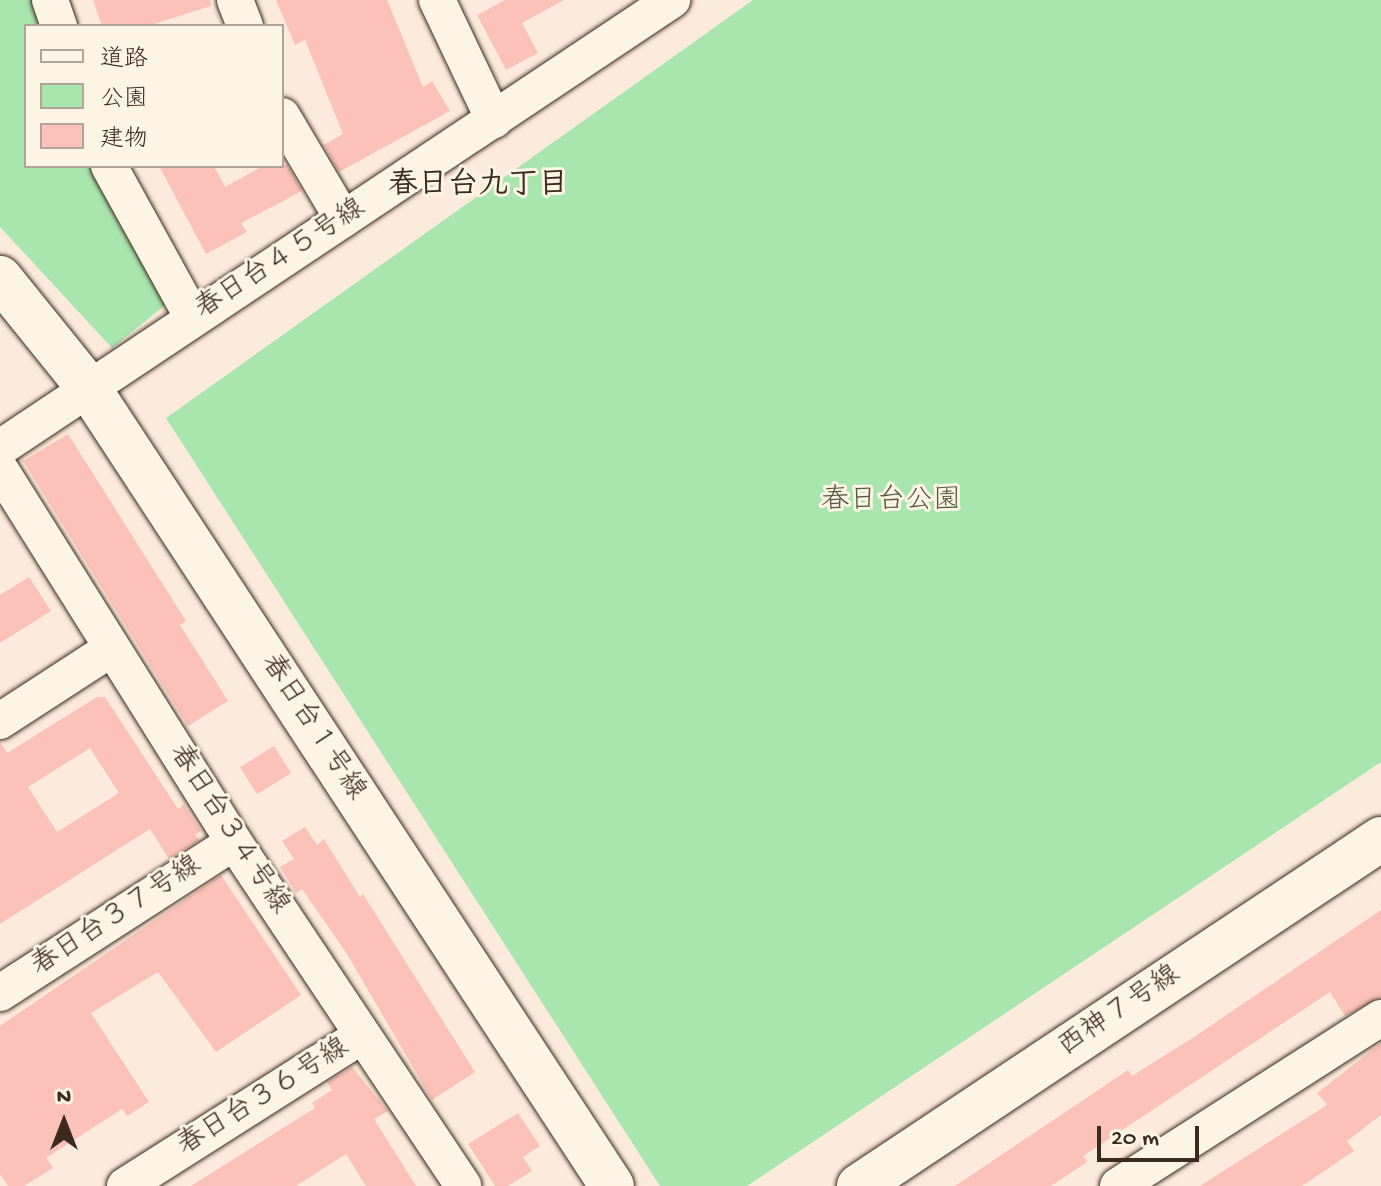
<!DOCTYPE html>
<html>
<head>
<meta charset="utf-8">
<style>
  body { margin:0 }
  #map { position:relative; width:1381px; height:1186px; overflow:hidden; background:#fcebdc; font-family:"Gochi Hand","Klee One",sans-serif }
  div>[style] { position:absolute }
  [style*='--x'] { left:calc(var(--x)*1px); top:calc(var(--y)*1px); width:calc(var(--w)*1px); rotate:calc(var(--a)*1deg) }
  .green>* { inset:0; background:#a9e6ad }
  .building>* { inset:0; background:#fcc1b8; transform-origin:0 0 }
  .roads { filter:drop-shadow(0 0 2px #3b2a1e) drop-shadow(0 0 2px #3b2a1e) }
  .minor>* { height:36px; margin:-18px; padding:0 18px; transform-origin:18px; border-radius:18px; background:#fcf5e5 }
  .tertiary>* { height:44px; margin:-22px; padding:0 22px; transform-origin:22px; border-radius:22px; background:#fcf5e5 }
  span { translate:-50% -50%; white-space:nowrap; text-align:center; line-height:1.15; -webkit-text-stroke:6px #fcf5e5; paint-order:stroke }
  .street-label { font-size:28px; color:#3b2a1e }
  .park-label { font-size:28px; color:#565942 }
  .neighbourhood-label { font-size:30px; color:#3b2a1e; font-weight:700 }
  .legend { position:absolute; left:24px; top:24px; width:260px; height:144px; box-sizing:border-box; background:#fcf5e5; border:2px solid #afa495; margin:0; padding:10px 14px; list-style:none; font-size:24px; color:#3b2a1e }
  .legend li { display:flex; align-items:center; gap:16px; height:40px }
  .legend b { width:40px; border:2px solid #afa495 }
  .north { position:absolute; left:24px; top:1082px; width:80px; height:80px; -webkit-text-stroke:6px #fcf5e5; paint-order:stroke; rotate:0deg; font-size:22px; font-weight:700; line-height:32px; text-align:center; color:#3b2a1e }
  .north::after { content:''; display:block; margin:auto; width:28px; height:36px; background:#3b2a1e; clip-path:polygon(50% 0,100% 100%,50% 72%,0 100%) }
  .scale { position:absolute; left:1097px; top:1126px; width:102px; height:36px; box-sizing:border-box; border:4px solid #3b2a1e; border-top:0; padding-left:10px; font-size:24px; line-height:28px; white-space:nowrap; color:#3b2a1e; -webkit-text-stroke:6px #fcf5e5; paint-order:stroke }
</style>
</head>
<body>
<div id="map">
  <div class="green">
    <i style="clip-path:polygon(0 0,35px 0,44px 26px,26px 26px,26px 166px,93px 166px,169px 302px,112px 348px,0 227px)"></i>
    <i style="clip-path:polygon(753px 0,1381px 0,1381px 762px,747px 1186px,660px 1186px,166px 418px)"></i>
  </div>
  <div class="building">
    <i style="clip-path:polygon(93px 0,210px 0,211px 6px,148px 26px,102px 26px)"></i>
    <i style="clip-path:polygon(276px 0,387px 0,423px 87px,432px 81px,450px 111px,339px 172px,324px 145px,343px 134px,305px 40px,295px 45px)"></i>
    <i style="clip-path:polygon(505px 0,564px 0,522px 23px,538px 53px,506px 70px,477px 15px)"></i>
    <i style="clip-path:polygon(287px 165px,302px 191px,241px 223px,247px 232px,206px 254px,159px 166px,214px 166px,225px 187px,263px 166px)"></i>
    <i style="clip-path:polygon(68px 434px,186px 621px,180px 625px,228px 701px,188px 726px,23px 461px)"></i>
    <i style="clip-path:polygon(29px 577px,51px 611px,0 643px,0 595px)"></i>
    <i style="clip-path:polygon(evenodd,97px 697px,105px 697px,178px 809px,184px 805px,201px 831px,195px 835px,199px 840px,169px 859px,150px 829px,0 924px,0 742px,7px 753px,97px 697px,90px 748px,119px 793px,57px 832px,28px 787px,90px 748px)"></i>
    <i style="left:274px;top:746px;width:32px;height:40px;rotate:58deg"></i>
    <i style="clip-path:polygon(305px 827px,317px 845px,324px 839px,360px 897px,363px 894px,475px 1072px,432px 1100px,347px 954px,302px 889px,296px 893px,280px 867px,294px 859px,282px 841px)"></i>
    <i style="clip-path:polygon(221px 875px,301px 995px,216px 1052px,158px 972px,91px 1013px,149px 1102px,127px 1116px,122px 1109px,46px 1158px,53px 1168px,24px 1186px,8px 1186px,0 1174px,0 1026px)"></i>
    <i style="clip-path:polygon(1381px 910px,1381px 997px,1345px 1016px,1330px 992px,1083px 1156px,1087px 1162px,1051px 1186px,955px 1186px,1128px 1070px,1132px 1076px,1194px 1037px)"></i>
    <i style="clip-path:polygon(1381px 1043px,1381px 1115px,1347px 1141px,1354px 1151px,1302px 1186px,1200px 1186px,1327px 1105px,1317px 1093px)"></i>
    <i style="clip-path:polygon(352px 1067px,388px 1111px,374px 1119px,416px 1186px,366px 1186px,346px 1154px,296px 1186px,191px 1186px,315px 1108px,312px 1103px,332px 1090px,327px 1082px)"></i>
    <i style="clip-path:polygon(518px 1113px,540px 1146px,523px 1157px,532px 1171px,508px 1186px,495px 1186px,468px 1144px)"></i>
  </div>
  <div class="roads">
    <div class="minor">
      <i style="--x:50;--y:0;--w:28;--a:71"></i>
      <i style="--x:235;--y:0;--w:28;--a:69"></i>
      <i style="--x:437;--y:0;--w:133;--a:64.6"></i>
      <i style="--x:282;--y:116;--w:120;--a:59.4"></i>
      <i style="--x:109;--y:166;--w:174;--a:61.1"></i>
      <i style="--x:0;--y:448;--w:808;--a:-33.69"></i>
      <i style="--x:0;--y:469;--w:440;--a:57.9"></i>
      <i style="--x:234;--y:842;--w:413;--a:56.3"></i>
      <i style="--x:0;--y:721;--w:132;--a:-33"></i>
      <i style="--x:0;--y:993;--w:278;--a:-32.8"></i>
      <i style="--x:125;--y:1186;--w:280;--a:-32.4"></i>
      <i style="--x:1118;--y:1186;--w:312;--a:-32.6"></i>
    </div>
    <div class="tertiary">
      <i style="--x:0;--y:278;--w:140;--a:51.1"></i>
      <i style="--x:88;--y:387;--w:955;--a:56.74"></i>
      <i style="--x:859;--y:1186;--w:627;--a:-33.61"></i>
    </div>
  </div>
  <div class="street-label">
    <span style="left:281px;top:260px;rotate:-33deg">春日台４５号線</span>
    <span style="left:312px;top:728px;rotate:57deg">春日台１号線</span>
    <span style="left:228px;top:830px;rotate:57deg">春日台３４号線</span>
    <span style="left:117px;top:917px;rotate:-33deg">春日台３７号線</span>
    <span style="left:1120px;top:1012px;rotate:-34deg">西神７号線</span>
    <span style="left:264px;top:1098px;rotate:-32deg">春日台３６号線</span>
  </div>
  <div class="park-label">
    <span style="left:891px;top:502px">春日台公園</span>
  </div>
  <div class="neighbourhood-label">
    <span style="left:478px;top:187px">春日台九丁目</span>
  </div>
  <ul class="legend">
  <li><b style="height:10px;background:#fcf5e5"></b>道路</li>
  <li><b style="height:22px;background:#a9e6ad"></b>公園</li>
  <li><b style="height:22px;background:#fcc1b8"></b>建物</li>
  </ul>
  <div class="north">N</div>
  <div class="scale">20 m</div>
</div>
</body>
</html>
